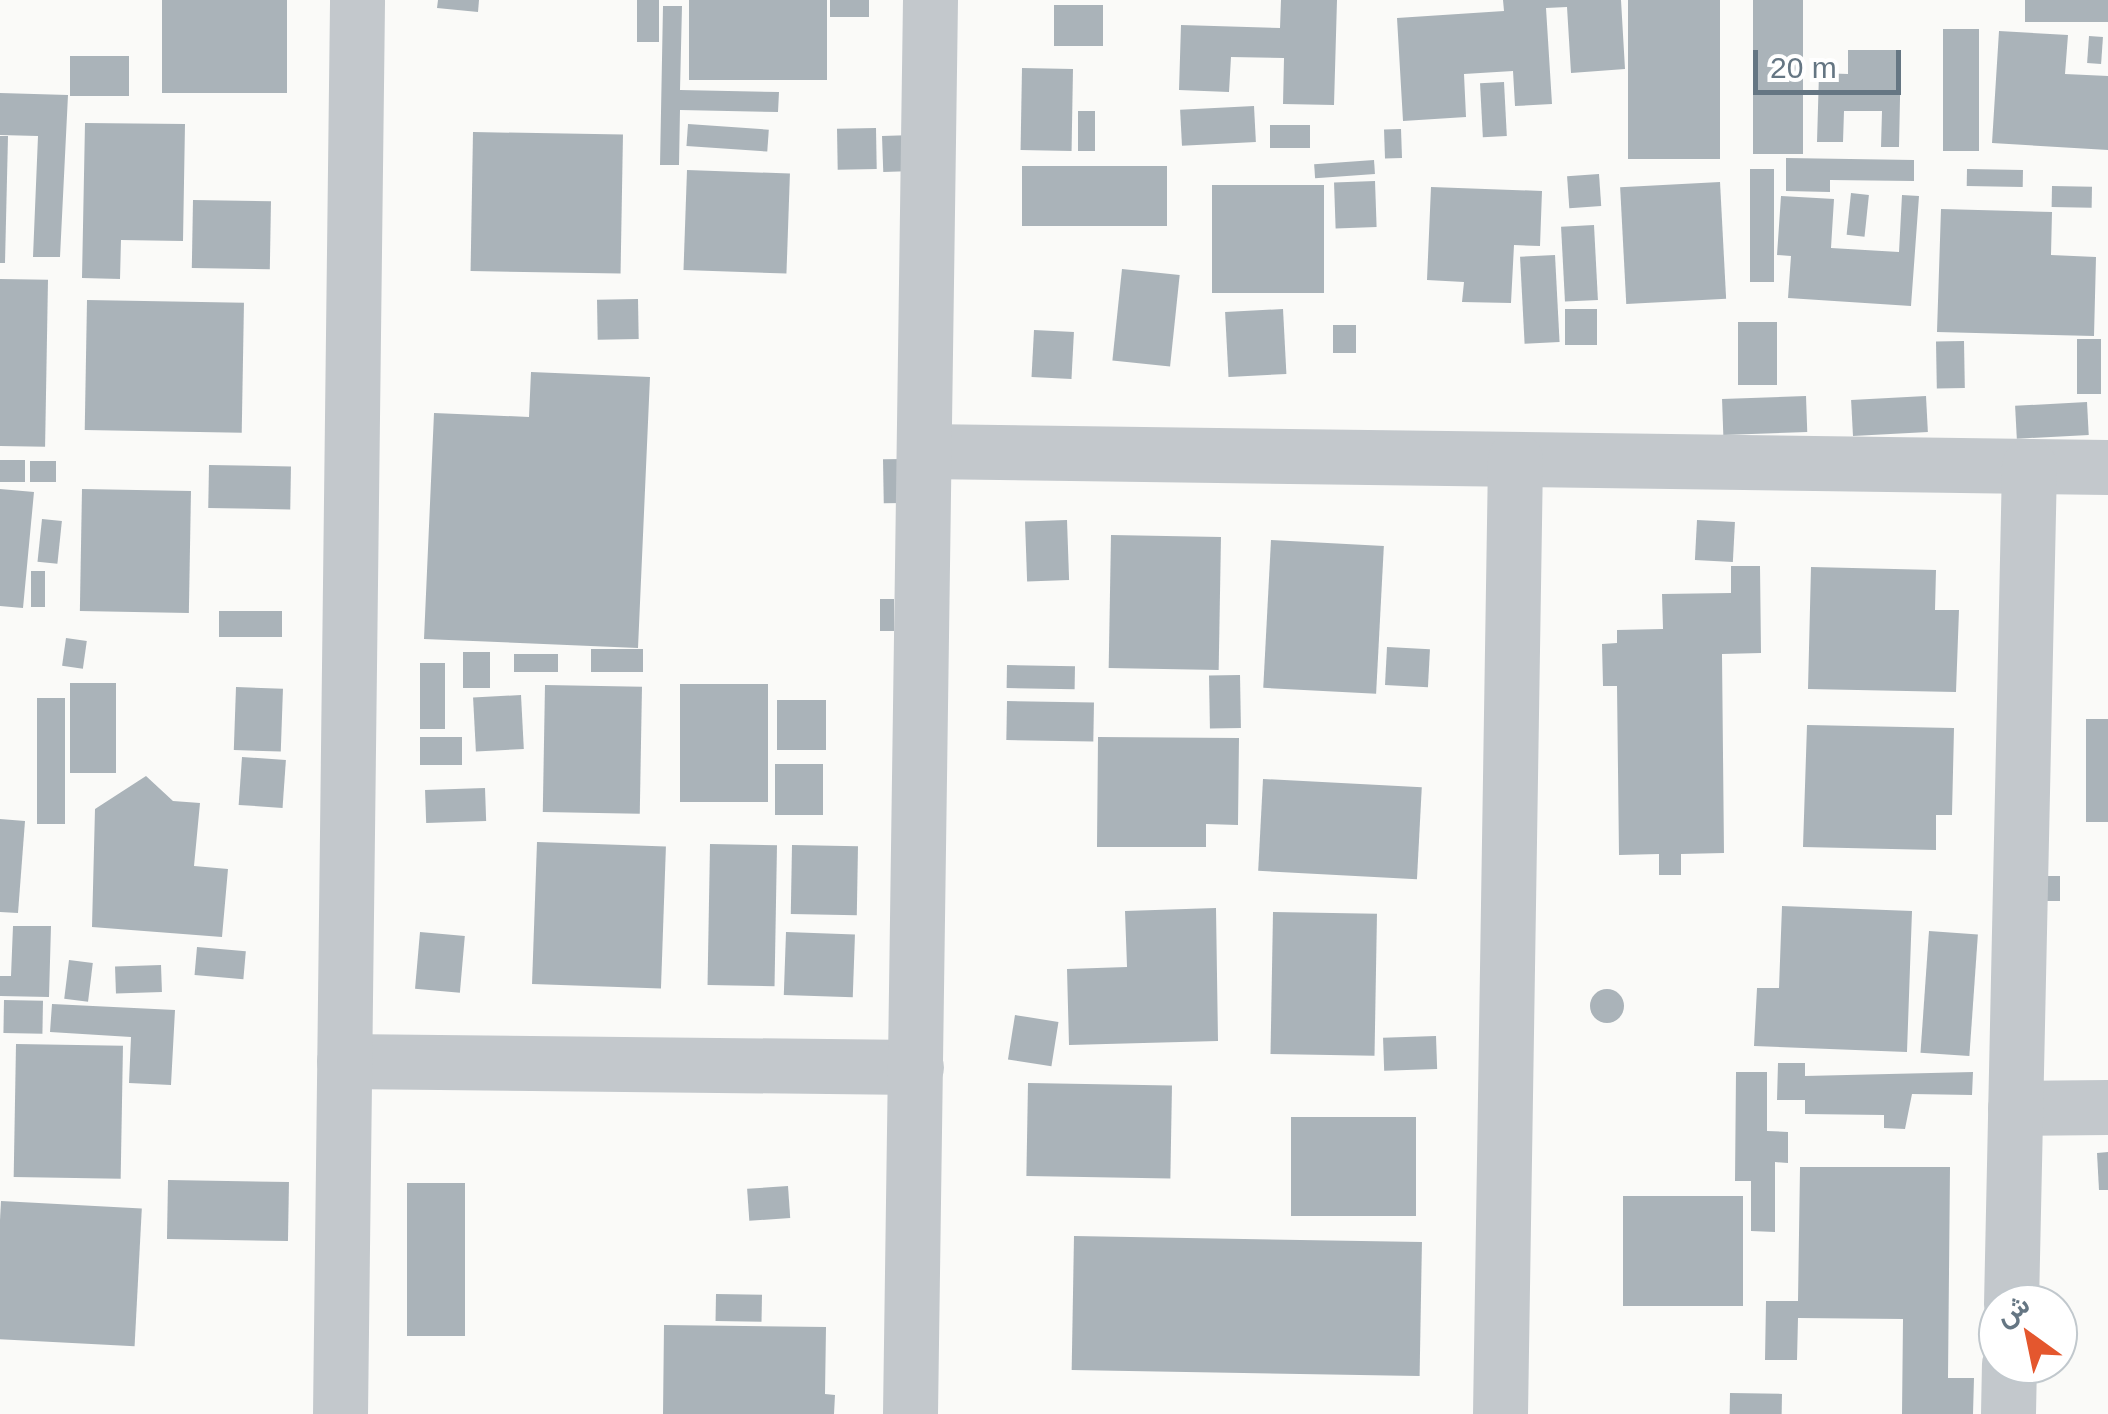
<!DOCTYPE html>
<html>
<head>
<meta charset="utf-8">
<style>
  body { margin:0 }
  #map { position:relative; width:2108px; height:1414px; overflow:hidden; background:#fafaf8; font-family:Helvetica,Vazirmatn,sans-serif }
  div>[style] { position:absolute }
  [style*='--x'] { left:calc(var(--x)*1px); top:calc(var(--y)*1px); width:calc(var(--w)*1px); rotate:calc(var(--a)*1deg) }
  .building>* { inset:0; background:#aab3b9; transform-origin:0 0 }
  .round { border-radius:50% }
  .street>* { height:55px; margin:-27.5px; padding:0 27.5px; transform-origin:27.5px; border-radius:27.5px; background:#c3c8cc }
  span { translate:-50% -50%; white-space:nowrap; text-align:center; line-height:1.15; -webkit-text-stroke:10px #fff; paint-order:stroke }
  .north { position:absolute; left:1978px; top:1284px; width:100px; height:100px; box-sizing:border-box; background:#fff; border:2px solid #c1c8cd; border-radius:50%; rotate:327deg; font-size:28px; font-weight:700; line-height:40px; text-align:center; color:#657683 }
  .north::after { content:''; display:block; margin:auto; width:35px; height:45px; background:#e4572e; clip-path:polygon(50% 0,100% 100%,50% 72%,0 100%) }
  .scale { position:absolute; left:1753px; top:50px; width:148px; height:45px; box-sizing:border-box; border:5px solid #657683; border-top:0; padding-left:12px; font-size:30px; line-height:35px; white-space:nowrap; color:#657683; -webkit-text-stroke:8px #fff; paint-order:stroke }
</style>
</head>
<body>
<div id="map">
  <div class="building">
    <i style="left:162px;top:0;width:125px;height:93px"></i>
    <i style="clip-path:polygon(438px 0,479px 0,478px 12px,437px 8px)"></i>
    <i style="left:637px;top:0;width:22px;height:42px"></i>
    <i style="left:689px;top:0;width:138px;height:80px"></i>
    <i style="left:830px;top:0;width:39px;height:17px"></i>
    <i style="clip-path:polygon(1281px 0,1337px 0,1334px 105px,1283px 104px,1284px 58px,1231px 57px,1229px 92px,1179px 90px,1181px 25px,1280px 28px)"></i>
    <i style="clip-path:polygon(1503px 0,1621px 0,1625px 69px,1571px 73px,1567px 7px,1546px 8px,1552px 104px,1515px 106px,1513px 71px,1464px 74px,1466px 117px,1403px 121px,1397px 18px,1504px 11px)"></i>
    <i style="left:1628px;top:0;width:92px;height:159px"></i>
    <i style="left:1753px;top:0;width:50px;height:154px"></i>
    <i style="left:2025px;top:0;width:83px;height:22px"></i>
    <i style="left:1054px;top:5px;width:49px;height:41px"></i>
    <i style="clip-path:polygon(663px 6px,682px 6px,680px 90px,779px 92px,778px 112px,680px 110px,679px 165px,660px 165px)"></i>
    <i style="left:1943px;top:29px;width:36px;height:122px"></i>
    <i style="clip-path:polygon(1999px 31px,2068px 35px,2065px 74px,2108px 76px,2108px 150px,1992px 143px)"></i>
    <i style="left:2089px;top:36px;width:14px;height:27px;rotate:4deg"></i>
    <i style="clip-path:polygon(1848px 50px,1901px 50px,1899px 147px,1881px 147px,1882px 111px,1844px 111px,1843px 142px,1817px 142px,1819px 73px,1848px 74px)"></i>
    <i style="left:70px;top:56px;width:59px;height:40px"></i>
    <i style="left:1022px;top:68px;width:51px;height:82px;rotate:1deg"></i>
    <i style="left:1504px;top:82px;width:54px;height:24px;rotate:87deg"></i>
    <i style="clip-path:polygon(0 93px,68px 95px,60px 257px,33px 257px,38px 136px,0 135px)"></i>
    <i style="left:1254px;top:106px;width:36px;height:74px;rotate:87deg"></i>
    <i style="left:1078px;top:111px;width:17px;height:40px"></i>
    <i style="clip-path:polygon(85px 123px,185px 124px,183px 241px,121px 240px,120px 279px,82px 278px)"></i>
    <i style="left:688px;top:124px;width:81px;height:22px;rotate:4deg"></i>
    <i style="left:1270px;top:125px;width:40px;height:23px"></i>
    <i style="left:876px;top:128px;width:41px;height:39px;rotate:89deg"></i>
    <i style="left:1401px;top:129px;width:29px;height:17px;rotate:88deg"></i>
    <i style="left:473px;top:132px;width:150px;height:139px;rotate:1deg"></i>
    <i style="left:913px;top:135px;width:36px;height:31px;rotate:88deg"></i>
    <i style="clip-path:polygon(0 136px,8px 136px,5px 263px,0 263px)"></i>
    <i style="clip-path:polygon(1786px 158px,1914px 160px,1914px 181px,1830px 180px,1830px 192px,1786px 191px)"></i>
    <i style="left:1374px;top:160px;width:14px;height:60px;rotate:86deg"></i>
    <i style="left:1022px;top:166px;width:145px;height:60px"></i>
    <i style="left:1750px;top:169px;width:24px;height:113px"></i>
    <i style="left:1967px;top:169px;width:56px;height:17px;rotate:1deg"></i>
    <i style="left:687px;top:170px;width:103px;height:100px;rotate:2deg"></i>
    <i style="left:1599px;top:174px;width:32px;height:32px;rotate:86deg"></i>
    <i style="left:1375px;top:181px;width:46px;height:41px;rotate:88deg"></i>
    <i style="left:1720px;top:182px;width:117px;height:100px;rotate:87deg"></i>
    <i style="left:1324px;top:185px;width:108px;height:112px;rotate:90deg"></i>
    <i style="left:2052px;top:186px;width:40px;height:21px;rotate:1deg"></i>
    <i style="clip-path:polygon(1431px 187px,1542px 191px,1540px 246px,1514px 245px,1511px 303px,1462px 302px,1464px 282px,1427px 280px)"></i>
    <i style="left:1851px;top:193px;width:18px;height:42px;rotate:6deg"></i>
    <i style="clip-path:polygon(1902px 195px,1919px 196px,1911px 306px,1788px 298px,1791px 256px,1777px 255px,1781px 196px,1834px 199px,1831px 248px,1899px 252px)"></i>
    <i style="left:193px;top:200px;width:78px;height:68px;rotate:1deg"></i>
    <i style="clip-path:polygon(1941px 209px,2052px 212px,2051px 255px,2096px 257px,2094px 336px,1937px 332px)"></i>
    <i style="left:1594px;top:225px;width:75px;height:33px;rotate:87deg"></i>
    <i style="left:1555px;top:255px;width:87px;height:35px;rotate:87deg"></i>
    <i style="left:1122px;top:269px;width:58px;height:92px;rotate:6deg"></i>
    <i style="left:0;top:279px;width:48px;height:167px;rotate:1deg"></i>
    <i style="left:638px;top:299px;width:40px;height:41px;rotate:89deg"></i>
    <i style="left:87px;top:300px;width:157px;height:130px;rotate:1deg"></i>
    <i style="left:1283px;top:309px;width:65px;height:58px;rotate:87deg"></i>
    <i style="left:1565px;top:309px;width:32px;height:36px"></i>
    <i style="left:1738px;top:322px;width:39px;height:63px"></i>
    <i style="left:1333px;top:325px;width:23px;height:28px"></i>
    <i style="left:1034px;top:330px;width:40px;height:47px;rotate:3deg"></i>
    <i style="left:2077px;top:339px;width:24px;height:55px"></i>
    <i style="left:1964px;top:341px;width:47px;height:28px;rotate:89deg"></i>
    <i style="clip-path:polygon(531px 372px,650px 377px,638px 648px,424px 639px,434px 413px,529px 417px)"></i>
    <i style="left:1806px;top:396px;width:36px;height:84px;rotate:88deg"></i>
    <i style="left:1926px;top:396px;width:36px;height:75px;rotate:87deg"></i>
    <i style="left:2087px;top:402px;width:33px;height:72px;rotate:87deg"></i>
    <i style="left:904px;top:459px;width:44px;height:21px;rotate:89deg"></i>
    <i style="left:25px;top:460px;width:22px;height:25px;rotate:90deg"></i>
    <i style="left:30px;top:461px;width:26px;height:21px"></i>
    <i style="left:209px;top:465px;width:82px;height:43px;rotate:1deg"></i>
    <i style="clip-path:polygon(0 489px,34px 492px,23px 608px,0 606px)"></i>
    <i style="left:82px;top:489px;width:109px;height:122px;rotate:1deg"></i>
    <i style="left:42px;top:519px;width:20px;height:43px;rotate:6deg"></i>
    <i style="left:1067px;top:520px;width:60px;height:42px;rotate:88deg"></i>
    <i style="left:1697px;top:520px;width:38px;height:40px;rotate:3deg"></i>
    <i style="left:1111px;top:535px;width:110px;height:133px;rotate:1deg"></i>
    <i style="left:1271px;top:540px;width:113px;height:148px;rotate:3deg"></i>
    <i style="clip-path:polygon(1731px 566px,1760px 566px,1761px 653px,1722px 654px,1724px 853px,1681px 854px,1681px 875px,1659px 875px,1659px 854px,1619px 855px,1617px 686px,1603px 686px,1602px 644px,1617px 643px,1617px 630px,1663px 629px,1662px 594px,1731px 593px)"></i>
    <i style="clip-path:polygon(1811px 567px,1936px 570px,1935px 610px,1959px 610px,1956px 692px,1808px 689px)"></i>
    <i style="left:31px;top:571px;width:14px;height:36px"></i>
    <i style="left:880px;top:599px;width:14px;height:32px"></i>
    <i style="left:219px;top:611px;width:63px;height:26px"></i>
    <i style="left:66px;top:638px;width:21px;height:28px;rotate:8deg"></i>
    <i style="left:1387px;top:647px;width:43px;height:38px;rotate:3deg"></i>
    <i style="left:643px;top:649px;width:23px;height:52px;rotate:90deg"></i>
    <i style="left:463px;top:652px;width:27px;height:36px"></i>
    <i style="left:514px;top:654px;width:44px;height:18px"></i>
    <i style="left:420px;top:663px;width:25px;height:66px"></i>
    <i style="left:1007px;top:665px;width:68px;height:23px;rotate:1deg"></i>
    <i style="left:1240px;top:675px;width:53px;height:31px;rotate:89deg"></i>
    <i style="left:116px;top:683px;width:90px;height:46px;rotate:90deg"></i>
    <i style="left:680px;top:684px;width:88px;height:118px"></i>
    <i style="left:545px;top:685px;width:97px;height:127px;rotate:1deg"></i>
    <i style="left:236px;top:687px;width:47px;height:63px;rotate:2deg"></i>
    <i style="left:521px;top:695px;width:54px;height:48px;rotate:87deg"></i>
    <i style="left:37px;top:698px;width:28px;height:126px"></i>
    <i style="left:777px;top:700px;width:49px;height:50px"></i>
    <i style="left:1007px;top:701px;width:87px;height:39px;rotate:1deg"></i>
    <i style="left:2086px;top:719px;width:22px;height:103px"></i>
    <i style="clip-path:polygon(1807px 725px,1954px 728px,1952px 815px,1936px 815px,1936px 850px,1803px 847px)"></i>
    <i style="left:462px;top:737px;width:28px;height:42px;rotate:90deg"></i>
    <i style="clip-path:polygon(1098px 737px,1239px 738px,1238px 825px,1206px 824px,1206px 847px,1097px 847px)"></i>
    <i style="left:242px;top:757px;width:44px;height:48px;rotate:4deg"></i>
    <i style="left:775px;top:764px;width:48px;height:51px"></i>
    <i style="clip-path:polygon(146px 776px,173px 801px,200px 803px,194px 866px,228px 869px,222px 937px,92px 927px,95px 809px)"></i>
    <i style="left:1263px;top:779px;width:159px;height:92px;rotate:3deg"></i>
    <i style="left:485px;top:788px;width:33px;height:60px;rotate:88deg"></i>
    <i style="clip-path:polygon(0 819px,25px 821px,18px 913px,0 912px)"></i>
    <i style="left:537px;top:842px;width:129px;height:142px;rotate:2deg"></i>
    <i style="left:710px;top:844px;width:67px;height:141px;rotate:1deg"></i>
    <i style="left:792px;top:845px;width:66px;height:69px;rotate:1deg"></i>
    <i style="left:2045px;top:876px;width:15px;height:25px"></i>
    <i style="clip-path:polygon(1782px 906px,1912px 911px,1907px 1052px,1754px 1046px,1757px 988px,1779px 988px)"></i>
    <i style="clip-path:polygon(1216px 908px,1218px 1041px,1069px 1045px,1067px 969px,1127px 967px,1125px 911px)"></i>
    <i style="left:1273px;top:912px;width:104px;height:142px;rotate:1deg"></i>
    <i style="clip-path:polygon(13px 926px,51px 926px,49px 997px,0 996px,0 976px,11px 976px)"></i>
    <i style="left:1929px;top:931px;width:49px;height:122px;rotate:4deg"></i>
    <i style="left:420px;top:932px;width:45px;height:57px;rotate:5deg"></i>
    <i style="left:786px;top:932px;width:69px;height:63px;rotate:2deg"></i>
    <i style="left:197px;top:947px;width:49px;height:28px;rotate:5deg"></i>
    <i style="left:69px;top:960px;width:24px;height:39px;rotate:7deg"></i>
    <i style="left:161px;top:965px;width:27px;height:46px;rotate:88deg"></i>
    <i class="round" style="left:1590px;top:989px;width:34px;height:34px"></i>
    <i style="left:4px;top:1000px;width:39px;height:33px;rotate:1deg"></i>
    <i style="clip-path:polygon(52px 1004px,175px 1010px,171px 1085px,129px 1083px,131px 1037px,50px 1032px)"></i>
    <i style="left:1015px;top:1015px;width:44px;height:45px;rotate:9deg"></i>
    <i style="left:1436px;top:1036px;width:33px;height:53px;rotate:88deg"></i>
    <i style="left:16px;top:1044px;width:107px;height:133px;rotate:1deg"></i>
    <i style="clip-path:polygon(1778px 1063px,1805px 1063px,1805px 1076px,1973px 1072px,1972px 1095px,1912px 1094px,1905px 1129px,1884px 1128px,1884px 1115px,1805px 1114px,1805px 1100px,1777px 1100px)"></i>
    <i style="clip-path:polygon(1736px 1072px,1767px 1072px,1767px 1131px,1788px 1132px,1788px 1163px,1775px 1162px,1775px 1232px,1751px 1231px,1751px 1181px,1735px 1181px)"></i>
    <i style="left:1028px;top:1083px;width:144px;height:93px;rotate:1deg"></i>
    <i style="left:1416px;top:1117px;width:99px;height:125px;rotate:90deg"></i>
    <i style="clip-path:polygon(2108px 1152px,2108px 1190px,2099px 1190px,2097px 1153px)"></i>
    <i style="clip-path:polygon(1800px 1167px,1950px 1167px,1948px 1378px,1974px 1378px,1973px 1414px,1902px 1414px,1903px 1319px,1798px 1318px,1797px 1360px,1765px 1360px,1766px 1301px,1798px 1301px)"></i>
    <i style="left:168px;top:1180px;width:121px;height:59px;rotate:1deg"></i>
    <i style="left:407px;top:1183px;width:58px;height:153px"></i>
    <i style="left:788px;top:1186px;width:32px;height:41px;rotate:86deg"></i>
    <i style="left:1623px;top:1196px;width:120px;height:110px"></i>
    <i style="left:1px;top:1201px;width:141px;height:138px;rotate:3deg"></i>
    <i style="left:1074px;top:1236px;width:348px;height:134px;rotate:1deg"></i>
    <i style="left:716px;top:1294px;width:46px;height:27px;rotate:1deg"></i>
    <i style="clip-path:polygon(664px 1325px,826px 1327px,825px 1394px,835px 1395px,834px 1414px,663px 1414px)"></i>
    <i style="left:1730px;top:1393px;width:52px;height:21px;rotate:1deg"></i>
  </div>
  <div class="street">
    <i style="--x:924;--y:451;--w:1184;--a:0.77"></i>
    <i style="--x:344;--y:1061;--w:572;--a:0.6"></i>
    <i style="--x:2015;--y:1108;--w:93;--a:-0.6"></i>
    <i style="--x:2011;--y:1304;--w:838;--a:-88.77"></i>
    <i style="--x:340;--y:1414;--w:1414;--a:-89.31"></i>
    <i style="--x:910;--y:1414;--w:1414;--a:-89.19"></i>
    <i style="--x:1500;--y:1414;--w:955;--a:-89.1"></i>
    <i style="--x:2008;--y:1414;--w:50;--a:-88.9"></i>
  </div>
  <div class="north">ش</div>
  <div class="scale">20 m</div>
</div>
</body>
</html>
